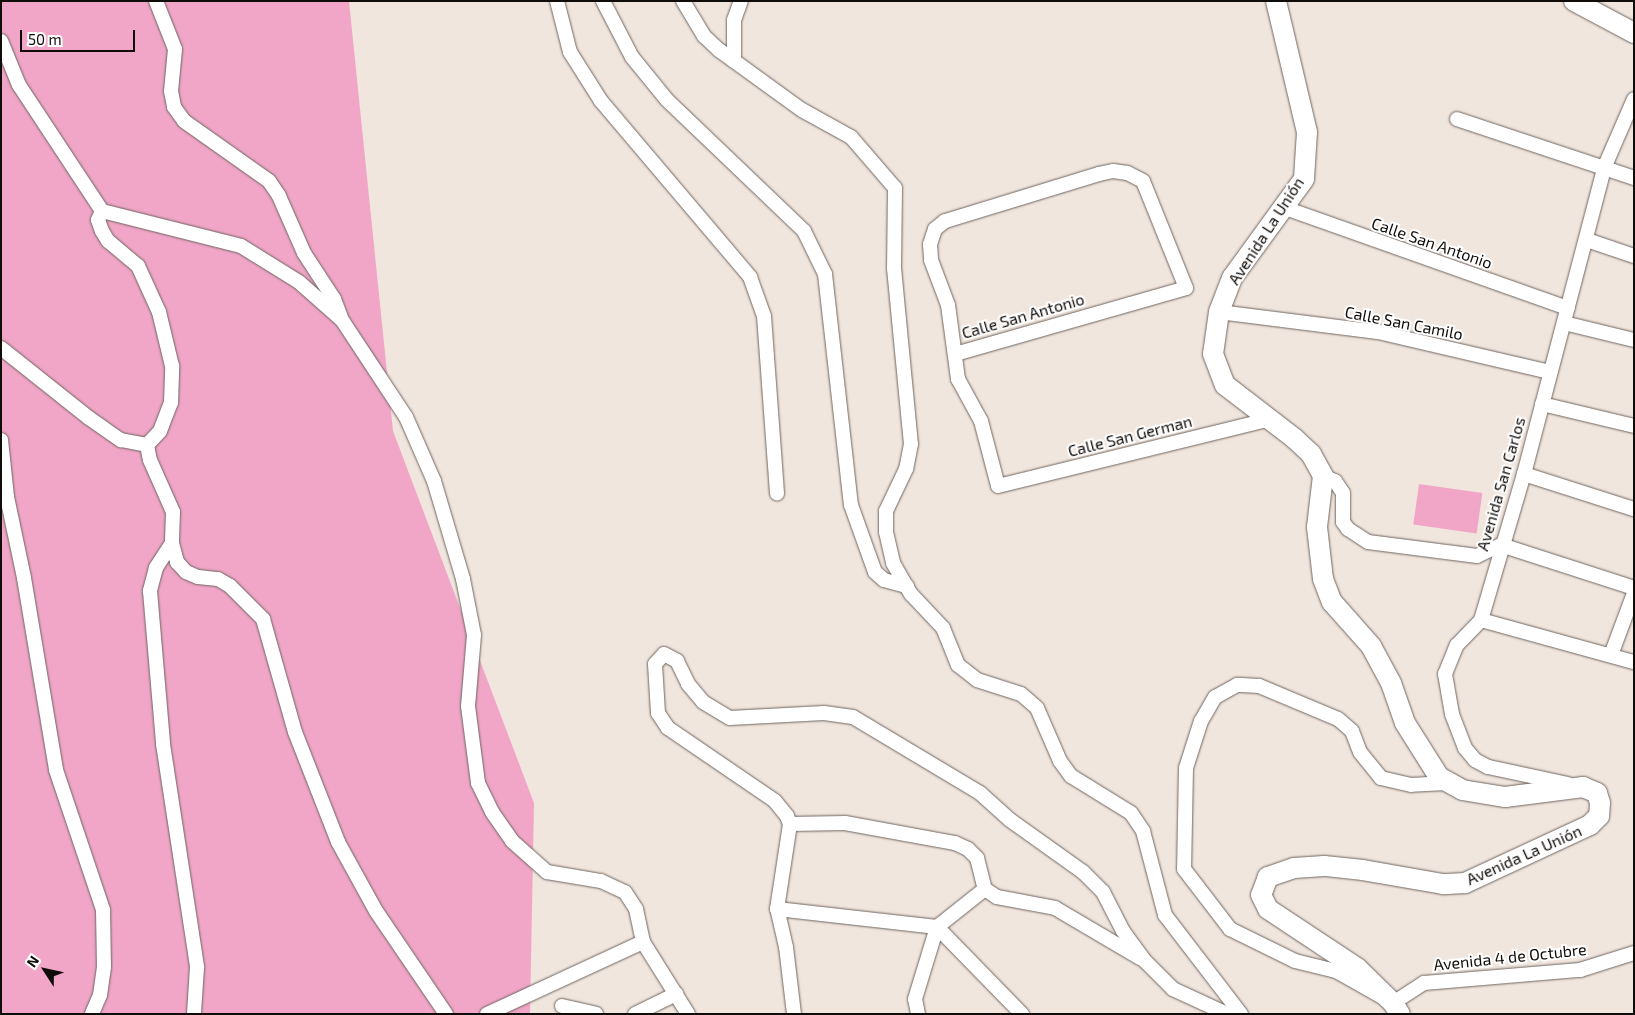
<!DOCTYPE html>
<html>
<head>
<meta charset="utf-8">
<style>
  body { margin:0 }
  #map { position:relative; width:1635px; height:1015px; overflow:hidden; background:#f1e6de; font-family:"Exo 2",sans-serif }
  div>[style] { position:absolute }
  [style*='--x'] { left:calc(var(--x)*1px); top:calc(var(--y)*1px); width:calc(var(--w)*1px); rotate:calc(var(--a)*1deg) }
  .green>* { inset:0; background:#f1a6c8; transform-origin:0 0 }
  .roads { filter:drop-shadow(0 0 1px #6f655f) drop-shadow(0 0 1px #6f655f) }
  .minor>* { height:14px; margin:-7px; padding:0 7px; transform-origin:7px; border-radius:7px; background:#fff }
  .secondary>* { height:20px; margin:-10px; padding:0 10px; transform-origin:10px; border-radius:10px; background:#fff }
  span { translate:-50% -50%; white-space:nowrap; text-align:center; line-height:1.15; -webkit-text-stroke:4px #fff; paint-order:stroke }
  .street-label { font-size:16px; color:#100c0a }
  .frame { position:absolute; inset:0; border:2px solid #100c0a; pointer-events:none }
  .north { position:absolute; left:20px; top:945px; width:50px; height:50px; -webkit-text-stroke:4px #fff; paint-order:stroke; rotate:305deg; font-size:14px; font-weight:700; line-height:20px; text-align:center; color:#100c0a }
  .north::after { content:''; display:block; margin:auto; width:18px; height:22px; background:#100c0a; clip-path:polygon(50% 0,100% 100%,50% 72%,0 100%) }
  .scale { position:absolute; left:20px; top:30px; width:115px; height:22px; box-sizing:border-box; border:2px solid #100c0a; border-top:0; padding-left:6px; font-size:15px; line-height:18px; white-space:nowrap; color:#100c0a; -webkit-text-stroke:4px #fff; paint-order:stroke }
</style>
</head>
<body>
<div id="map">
  <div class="green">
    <i style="clip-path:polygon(1px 1px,349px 1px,393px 431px,534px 803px,530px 1014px,1px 1014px)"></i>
    <i style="left:1419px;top:484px;width:64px;height:41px;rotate:8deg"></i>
  </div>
  <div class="roads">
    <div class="minor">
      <i style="--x:156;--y:1;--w:52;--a:68.4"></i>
      <i style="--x:175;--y:49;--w:42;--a:95.4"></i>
      <i style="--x:171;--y:91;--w:16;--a:79"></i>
      <i style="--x:174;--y:107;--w:17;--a:54"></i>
      <i style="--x:184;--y:121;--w:104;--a:35.2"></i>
      <i style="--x:269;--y:181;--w:18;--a:56"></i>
      <i style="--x:279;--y:196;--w:62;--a:66.3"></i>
      <i style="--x:304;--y:253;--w:55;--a:56.9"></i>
      <i style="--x:334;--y:299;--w:19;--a:69"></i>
      <i style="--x:557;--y:1;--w:53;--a:75.7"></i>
      <i style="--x:570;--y:52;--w:58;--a:57.7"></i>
      <i style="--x:601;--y:101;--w:231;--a:49.7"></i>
      <i style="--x:750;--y:277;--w:41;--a:70.3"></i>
      <i style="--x:764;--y:316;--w:178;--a:85.8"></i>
      <i style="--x:603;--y:1;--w:63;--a:62.6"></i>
      <i style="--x:632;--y:57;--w:55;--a:50.9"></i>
      <i style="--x:667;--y:100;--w:190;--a:43.7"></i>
      <i style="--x:804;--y:231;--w:48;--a:64"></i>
      <i style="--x:825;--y:274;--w:232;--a:83.6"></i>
      <i style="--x:851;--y:505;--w:71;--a:70.3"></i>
      <i style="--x:875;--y:572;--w:12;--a:42"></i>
      <i style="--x:884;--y:580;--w:24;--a:15"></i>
      <i style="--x:683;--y:1;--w:41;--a:59"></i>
      <i style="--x:704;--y:36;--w:21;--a:43"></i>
      <i style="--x:719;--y:50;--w:102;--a:35.9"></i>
      <i style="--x:802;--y:110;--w:56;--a:28.9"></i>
      <i style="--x:851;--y:137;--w:67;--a:49.2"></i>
      <i style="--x:895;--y:188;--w:80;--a:90.7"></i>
      <i style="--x:894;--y:268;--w:177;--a:84.5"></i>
      <i style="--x:911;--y:444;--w:25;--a:101"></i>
      <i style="--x:906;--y:469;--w:47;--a:115.5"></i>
      <i style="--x:886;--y:511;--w:21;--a:90"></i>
      <i style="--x:886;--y:532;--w:32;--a:77"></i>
      <i style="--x:893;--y:563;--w:36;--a:60"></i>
      <i style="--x:911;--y:594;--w:47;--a:46.7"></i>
      <i style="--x:943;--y:628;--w:40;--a:68"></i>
      <i style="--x:958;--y:665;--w:24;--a:38"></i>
      <i style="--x:977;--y:680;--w:46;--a:17.7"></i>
      <i style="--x:1021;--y:694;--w:21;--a:41"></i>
      <i style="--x:1037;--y:708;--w:58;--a:66.5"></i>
      <i style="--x:1060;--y:761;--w:19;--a:54"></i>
      <i style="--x:1071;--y:776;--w:70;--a:31.7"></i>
      <i style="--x:1131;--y:813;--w:22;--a:56"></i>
      <i style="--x:1143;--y:831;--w:87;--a:75.3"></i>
      <i style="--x:1165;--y:915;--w:125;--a:52.5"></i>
      <i style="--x:1;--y:41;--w:48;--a:67.8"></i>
      <i style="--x:19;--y:85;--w:151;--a:56.6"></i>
      <i style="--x:734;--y:61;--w:41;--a:-90"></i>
      <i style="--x:734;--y:20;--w:20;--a:-70"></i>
      <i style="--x:1457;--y:119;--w:187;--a:18.4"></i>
      <i style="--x:1285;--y:208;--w:300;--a:19.5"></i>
      <i style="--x:1587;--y:240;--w:50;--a:18.8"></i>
      <i style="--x:1219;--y:312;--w:160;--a:7.2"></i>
      <i style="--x:1378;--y:332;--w:177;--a:13.1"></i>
      <i style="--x:1564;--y:323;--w:72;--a:13.7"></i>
      <i style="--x:1;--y:348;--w:112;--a:38.5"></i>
      <i style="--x:89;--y:418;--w:39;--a:35"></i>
      <i style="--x:121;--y:440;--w:26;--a:11"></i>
      <i style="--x:147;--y:445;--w:19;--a:-47"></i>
      <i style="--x:160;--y:431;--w:30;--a:-69"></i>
      <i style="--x:171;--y:403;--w:37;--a:-88"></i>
      <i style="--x:172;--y:366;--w:56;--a:-103.5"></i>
      <i style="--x:159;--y:312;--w:51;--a:-114.5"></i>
      <i style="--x:138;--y:266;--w:39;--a:-140"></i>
      <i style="--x:108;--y:241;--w:12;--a:-121"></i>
      <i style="--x:102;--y:231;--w:12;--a:-110"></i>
      <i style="--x:98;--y:220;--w:10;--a:-66"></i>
      <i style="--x:102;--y:211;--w:143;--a:14.1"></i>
      <i style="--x:241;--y:246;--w:68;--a:31.8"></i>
      <i style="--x:299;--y:282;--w:57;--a:41.5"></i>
      <i style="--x:342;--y:320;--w:116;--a:56.6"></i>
      <i style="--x:406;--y:417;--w:70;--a:66.4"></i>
      <i style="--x:434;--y:481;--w:102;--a:73.5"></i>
      <i style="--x:463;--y:579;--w:57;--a:78.9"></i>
      <i style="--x:474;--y:635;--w:71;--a:94.8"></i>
      <i style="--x:468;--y:706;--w:78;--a:82.6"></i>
      <i style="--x:478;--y:783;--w:32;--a:64"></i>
      <i style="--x:492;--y:812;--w:35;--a:55"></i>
      <i style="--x:512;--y:841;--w:47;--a:41.5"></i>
      <i style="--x:547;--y:872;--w:55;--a:9.5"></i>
      <i style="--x:601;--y:881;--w:26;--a:25"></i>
      <i style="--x:625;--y:892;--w:20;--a:57"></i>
      <i style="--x:636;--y:909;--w:34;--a:78"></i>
      <i style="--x:643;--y:942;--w:85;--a:58"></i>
      <i style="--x:955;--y:354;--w:240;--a:-15.9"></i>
      <i style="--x:1186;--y:288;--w:115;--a:-111.9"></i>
      <i style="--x:1143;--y:181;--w:18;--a:-153"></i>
      <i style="--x:1127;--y:173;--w:14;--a:-172"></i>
      <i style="--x:1113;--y:171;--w:14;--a:168"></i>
      <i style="--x:1099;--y:174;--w:161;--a:163"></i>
      <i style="--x:945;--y:221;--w:13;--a:141"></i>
      <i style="--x:935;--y:229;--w:16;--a:108"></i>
      <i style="--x:930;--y:244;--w:16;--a:86"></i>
      <i style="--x:931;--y:260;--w:48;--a:69.3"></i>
      <i style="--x:948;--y:305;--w:75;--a:82.3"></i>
      <i style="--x:958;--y:379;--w:48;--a:61.3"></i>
      <i style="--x:981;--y:421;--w:67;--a:75.3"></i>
      <i style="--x:998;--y:486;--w:280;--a:-13.8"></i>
      <i style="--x:1542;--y:404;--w:95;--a:13.4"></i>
      <i style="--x:1;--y:440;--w:57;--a:84"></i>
      <i style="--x:7;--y:497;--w:83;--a:78.1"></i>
      <i style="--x:24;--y:578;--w:195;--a:80.5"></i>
      <i style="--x:56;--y:770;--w:148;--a:71.4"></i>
      <i style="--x:103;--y:910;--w:57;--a:89"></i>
      <i style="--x:104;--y:967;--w:28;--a:98"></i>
      <i style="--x:100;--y:995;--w:21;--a:113"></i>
      <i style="--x:147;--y:445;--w:15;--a:79"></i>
      <i style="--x:150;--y:460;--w:57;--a:66.1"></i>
      <i style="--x:173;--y:512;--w:31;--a:92"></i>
      <i style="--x:172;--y:543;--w:30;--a:123"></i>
      <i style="--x:156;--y:568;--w:24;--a:105"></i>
      <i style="--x:150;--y:591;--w:154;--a:85.1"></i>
      <i style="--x:163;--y:744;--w:226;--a:81.3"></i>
      <i style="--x:197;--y:967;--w:47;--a:93.7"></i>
      <i style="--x:1524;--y:474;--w:115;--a:17.7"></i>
      <i style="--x:1323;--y:476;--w:13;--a:23"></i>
      <i style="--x:1335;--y:481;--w:14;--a:56"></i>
      <i style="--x:1343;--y:493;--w:29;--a:90"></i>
      <i style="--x:1343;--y:522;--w:9;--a:54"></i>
      <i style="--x:1348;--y:529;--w:24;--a:33"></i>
      <i style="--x:1368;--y:542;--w:110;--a:7.3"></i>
      <i style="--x:1477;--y:556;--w:26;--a:-25"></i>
      <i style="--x:1501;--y:545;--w:140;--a:17.9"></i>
      <i style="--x:172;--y:543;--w:20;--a:75"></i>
      <i style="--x:177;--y:562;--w:13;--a:48"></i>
      <i style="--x:186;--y:572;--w:13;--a:23"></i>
      <i style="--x:198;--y:577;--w:20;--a:6"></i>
      <i style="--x:218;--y:579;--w:14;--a:30"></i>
      <i style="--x:230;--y:586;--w:47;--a:45"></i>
      <i style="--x:263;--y:619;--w:117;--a:74.2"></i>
      <i style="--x:295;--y:732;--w:118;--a:68.6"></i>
      <i style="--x:338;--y:842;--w:79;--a:61.2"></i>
      <i style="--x:376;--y:911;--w:125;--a:55.8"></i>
      <i style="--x:1481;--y:620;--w:159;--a:15.4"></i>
      <i style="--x:1611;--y:655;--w:66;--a:-69.6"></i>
      <i style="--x:1447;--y:783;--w:36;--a:177"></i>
      <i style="--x:1411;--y:785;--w:31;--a:-167"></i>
      <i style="--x:1381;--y:778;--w:33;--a:-129"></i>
      <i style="--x:1360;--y:752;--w:22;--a:-111"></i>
      <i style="--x:1352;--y:731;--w:18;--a:-139"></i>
      <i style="--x:1338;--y:719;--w:86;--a:-157.3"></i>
      <i style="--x:1259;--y:686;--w:22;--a:-177"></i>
      <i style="--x:1237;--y:685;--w:25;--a:151"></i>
      <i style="--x:1215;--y:697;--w:28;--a:120"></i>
      <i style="--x:1201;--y:721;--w:49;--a:107.7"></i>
      <i style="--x:1186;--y:768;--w:101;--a:91.1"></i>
      <i style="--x:1184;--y:869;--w:76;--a:52.5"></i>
      <i style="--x:1230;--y:929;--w:72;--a:26.2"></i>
      <i style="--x:1295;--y:961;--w:42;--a:13.7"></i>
      <i style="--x:1336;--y:971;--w:65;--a:29.3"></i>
      <i style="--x:1393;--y:1003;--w:37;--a:-33"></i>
      <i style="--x:1424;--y:983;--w:157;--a:-4.8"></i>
      <i style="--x:1580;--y:970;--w:57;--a:-17.5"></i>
      <i style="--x:1568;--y:784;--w:82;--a:-168"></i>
      <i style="--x:1488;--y:767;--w:15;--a:-152"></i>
      <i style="--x:1475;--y:760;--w:16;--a:-130"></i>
      <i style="--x:1465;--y:748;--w:36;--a:-111"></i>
      <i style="--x:1452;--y:714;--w:41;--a:-99.9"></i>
      <i style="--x:1445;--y:674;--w:31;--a:-68"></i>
      <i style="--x:1457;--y:645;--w:35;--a:-46"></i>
      <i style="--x:1481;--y:620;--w:152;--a:-73.6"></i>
      <i style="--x:1524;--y:474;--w:316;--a:-75.3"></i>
      <i style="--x:1604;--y:168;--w:75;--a:-66.5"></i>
      <i style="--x:790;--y:824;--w:55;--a:-1"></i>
      <i style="--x:845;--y:823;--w:112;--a:10.3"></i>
      <i style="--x:955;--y:843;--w:14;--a:25"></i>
      <i style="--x:968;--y:849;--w:13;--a:45"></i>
      <i style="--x:977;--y:858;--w:32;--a:76"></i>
      <i style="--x:985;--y:889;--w:14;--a:34"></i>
      <i style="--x:997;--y:897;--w:59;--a:10.7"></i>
      <i style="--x:1055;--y:908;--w:99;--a:30.5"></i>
      <i style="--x:777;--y:909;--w:161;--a:6.4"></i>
      <i style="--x:937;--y:927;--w:122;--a:45.7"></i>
      <i style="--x:562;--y:1006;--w:35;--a:13"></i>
      <i style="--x:487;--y:1014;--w:172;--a:-24.8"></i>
      <i style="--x:635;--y:1014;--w:46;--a:-26"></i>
      <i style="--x:794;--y:1014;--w:67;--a:-96.8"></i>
      <i style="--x:786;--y:947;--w:39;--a:-103"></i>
      <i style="--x:777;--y:909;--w:86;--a:-81.3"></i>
      <i style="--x:790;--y:824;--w:9;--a:-111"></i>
      <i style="--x:787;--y:816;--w:19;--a:-129"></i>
      <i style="--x:775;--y:801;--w:130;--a:-145.7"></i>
      <i style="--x:668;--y:728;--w:18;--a:-124"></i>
      <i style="--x:658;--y:713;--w:49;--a:-93.5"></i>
      <i style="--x:655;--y:664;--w:13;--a:-48"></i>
      <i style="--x:664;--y:654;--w:15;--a:28"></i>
      <i style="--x:677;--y:661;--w:25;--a:64"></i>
      <i style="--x:688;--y:684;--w:23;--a:50"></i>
      <i style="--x:703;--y:702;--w:31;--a:31"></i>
      <i style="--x:730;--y:718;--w:94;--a:-3"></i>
      <i style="--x:824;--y:713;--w:29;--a:8"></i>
      <i style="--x:853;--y:717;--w:148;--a:30.9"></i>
      <i style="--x:980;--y:793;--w:40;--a:42"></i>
      <i style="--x:1010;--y:820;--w:90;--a:35.5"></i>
      <i style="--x:1083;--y:872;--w:28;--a:45"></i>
      <i style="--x:1103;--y:892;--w:44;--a:62.9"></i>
      <i style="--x:1123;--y:931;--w:37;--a:54"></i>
      <i style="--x:1145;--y:961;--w:40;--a:45"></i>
      <i style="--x:1173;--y:989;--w:60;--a:24.8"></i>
      <i style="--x:918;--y:1014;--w:15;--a:-101"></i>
      <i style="--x:915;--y:999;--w:75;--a:-73"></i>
      <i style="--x:937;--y:927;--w:61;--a:-38.4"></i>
    </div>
    <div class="secondary">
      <i style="--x:1276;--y:1;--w:135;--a:76.7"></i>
      <i style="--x:1307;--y:132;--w:47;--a:93.7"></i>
      <i style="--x:1304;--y:179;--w:122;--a:126"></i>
      <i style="--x:1232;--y:278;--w:36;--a:111"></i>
      <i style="--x:1219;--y:312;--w:42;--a:98.1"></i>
      <i style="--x:1213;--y:354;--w:33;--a:69"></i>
      <i style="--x:1225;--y:385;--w:88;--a:37.6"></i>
      <i style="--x:1295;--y:439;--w:22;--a:43"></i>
      <i style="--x:1311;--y:454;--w:25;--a:61"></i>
      <i style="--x:1323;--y:476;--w:51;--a:96.7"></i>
      <i style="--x:1317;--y:527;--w:52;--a:83.4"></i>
      <i style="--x:1323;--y:579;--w:25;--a:69"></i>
      <i style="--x:1332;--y:602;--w:59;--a:48.4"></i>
      <i style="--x:1371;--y:646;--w:42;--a:61.6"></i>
      <i style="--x:1391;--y:683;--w:42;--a:70.7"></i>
      <i style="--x:1405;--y:723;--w:64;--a:57.8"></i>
      <i style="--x:1439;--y:777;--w:26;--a:29"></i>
      <i style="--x:1462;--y:790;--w:44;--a:9.2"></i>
      <i style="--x:1505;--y:797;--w:79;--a:-7.3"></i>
      <i style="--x:1583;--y:787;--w:15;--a:23"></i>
      <i style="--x:1597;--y:793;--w:10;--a:73"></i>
      <i style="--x:1600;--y:803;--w:13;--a:94"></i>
      <i style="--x:1599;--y:816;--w:13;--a:135"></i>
      <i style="--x:1590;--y:825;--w:138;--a:155.1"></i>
      <i style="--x:1465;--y:883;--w:22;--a:177"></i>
      <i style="--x:1443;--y:884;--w:81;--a:-170.1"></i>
      <i style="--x:1363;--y:870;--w:39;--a:-174"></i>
      <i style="--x:1324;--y:866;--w:30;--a:176"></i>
      <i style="--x:1294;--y:868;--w:28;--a:161"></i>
      <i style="--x:1268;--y:877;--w:19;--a:111"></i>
      <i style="--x:1261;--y:895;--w:16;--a:63"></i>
      <i style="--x:1268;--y:909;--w:107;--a:33.5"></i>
      <i style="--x:1357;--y:968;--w:50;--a:44.2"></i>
      <i style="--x:1393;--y:1003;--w:13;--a:58"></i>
      <i style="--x:1574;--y:1;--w:68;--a:28.1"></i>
    </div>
  </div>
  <div class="street-label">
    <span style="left:1266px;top:231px;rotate:-57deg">Avenida La Unión</span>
    <span style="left:1432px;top:243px;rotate:19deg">Calle San Antonio</span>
    <span style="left:1023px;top:316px;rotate:-16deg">Calle San Antonio</span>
    <span style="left:1404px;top:323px;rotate:11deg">Calle San Camilo</span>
    <span style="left:1130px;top:436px;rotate:-14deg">Calle San German</span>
    <span style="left:1501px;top:484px;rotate:-74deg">Avenida San Carlos</span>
    <span style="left:1524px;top:855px;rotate:-24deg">Avenida La Unión</span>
    <span style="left:1510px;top:957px;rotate:-6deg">Avenida 4 de Octubre</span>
  </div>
  <div class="frame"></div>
  <div class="north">N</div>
  <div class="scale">50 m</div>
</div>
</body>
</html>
